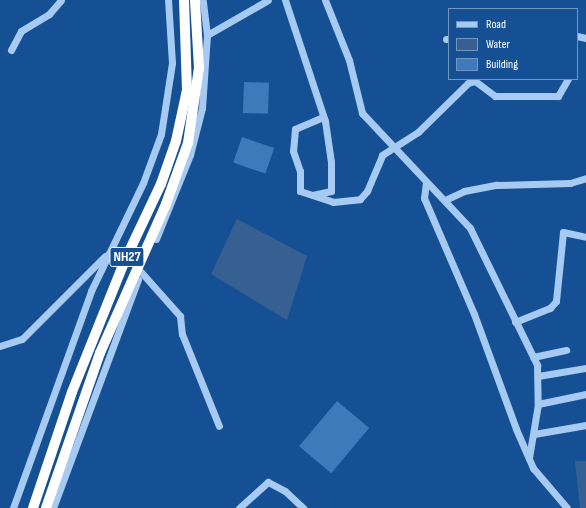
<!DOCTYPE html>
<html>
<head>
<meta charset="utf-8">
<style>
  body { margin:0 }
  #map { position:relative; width:586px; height:508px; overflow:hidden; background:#165094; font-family:"Sofia Sans Condensed",sans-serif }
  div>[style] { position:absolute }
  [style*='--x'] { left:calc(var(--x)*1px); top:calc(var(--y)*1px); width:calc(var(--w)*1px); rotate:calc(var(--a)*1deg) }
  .water>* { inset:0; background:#356091 }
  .building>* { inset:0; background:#3e79bc; transform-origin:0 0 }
  .minor>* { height:7px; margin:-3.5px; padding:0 3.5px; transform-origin:3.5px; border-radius:3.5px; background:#a6caf1 }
  .highway>* { height:10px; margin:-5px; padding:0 5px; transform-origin:5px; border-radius:5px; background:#fff }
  span { translate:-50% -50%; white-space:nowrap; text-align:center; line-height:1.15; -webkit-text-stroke:3.5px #165094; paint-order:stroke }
  .shield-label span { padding:1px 3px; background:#165094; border:1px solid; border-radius:3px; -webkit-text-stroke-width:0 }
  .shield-label { font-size:14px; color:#fff; font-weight:700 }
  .legend { position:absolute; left:448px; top:8px; width:130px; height:72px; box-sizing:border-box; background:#165094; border:1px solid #7396bf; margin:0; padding:5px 7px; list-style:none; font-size:12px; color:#fff }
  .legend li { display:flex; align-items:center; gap:8px; height:20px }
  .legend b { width:20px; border:1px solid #7396bf }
</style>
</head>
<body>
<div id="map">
  <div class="water">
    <i style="clip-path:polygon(237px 219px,307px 256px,287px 320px,211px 274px)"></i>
    <i style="clip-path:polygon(575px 461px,586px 461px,586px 508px,580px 508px)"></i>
  </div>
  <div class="building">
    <i style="left:244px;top:82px;width:25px;height:31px;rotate:2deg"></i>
    <i style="left:242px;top:137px;width:34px;height:27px;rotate:19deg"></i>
    <i style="left:337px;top:401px;width:42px;height:59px;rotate:40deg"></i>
  </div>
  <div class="minor">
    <i style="--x:285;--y:0;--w:127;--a:71.7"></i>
    <i style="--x:325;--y:121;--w:41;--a:81.7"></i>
    <i style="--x:331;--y:162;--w:29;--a:90"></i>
    <i style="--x:331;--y:191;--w:19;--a:168"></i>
    <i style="--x:325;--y:0;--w:65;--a:68.2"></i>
    <i style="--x:349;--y:60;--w:55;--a:76.2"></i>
    <i style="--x:362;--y:113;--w:158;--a:46.8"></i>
    <i style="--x:470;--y:228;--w:153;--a:63.9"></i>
    <i style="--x:537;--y:365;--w:39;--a:89"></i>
    <i style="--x:538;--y:404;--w:55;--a:99.5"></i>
    <i style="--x:207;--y:35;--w:70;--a:-29.8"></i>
    <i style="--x:577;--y:36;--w:9;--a:13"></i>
    <i style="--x:446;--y:39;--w:3;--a:0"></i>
    <i style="--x:11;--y:50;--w:21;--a:-62"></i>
    <i style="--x:21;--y:31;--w:33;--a:-31"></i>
    <i style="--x:49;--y:14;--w:18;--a:-49"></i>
    <i style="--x:323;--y:117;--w:30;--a:157"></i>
    <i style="--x:295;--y:129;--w:22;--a:95"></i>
    <i style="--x:293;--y:151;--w:21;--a:71"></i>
    <i style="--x:300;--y:171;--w:20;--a:90"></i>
    <i style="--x:300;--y:191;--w:35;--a:18"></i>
    <i style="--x:333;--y:202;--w:27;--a:-6"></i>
    <i style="--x:360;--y:199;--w:11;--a:-49"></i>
    <i style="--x:367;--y:191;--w:39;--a:-67"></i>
    <i style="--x:382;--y:155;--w:43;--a:-32.6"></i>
    <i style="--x:418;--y:132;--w:70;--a:-44.4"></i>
    <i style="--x:468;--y:83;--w:7;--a:-16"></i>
    <i style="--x:475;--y:81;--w:25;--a:37"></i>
    <i style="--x:495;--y:96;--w:63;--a:0"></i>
    <i style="--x:558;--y:96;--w:20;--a:-60"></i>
    <i style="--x:426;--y:182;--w:16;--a:97"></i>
    <i style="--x:424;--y:198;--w:126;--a:66.7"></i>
    <i style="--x:474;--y:314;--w:122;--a:69.9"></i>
    <i style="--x:516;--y:429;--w:43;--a:66.4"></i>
    <i style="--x:533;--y:468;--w:52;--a:49.6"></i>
    <i style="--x:445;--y:200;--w:21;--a:-25"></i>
    <i style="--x:464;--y:191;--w:33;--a:-11"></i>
    <i style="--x:496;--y:185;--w:74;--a:-1.5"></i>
    <i style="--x:570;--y:183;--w:17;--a:-17"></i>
    <i style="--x:156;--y:239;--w:91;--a:-68"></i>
    <i style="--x:190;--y:155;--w:49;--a:-75.7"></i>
    <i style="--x:202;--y:108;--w:73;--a:-86.1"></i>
    <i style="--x:207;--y:35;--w:35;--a:-97"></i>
    <i style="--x:108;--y:254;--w:18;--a:13"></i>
    <i style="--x:141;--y:272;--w:59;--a:48.4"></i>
    <i style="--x:180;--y:316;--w:18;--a:84"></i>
    <i style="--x:182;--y:334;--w:99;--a:68.1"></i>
    <i style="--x:515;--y:322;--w:38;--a:-22"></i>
    <i style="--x:550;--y:308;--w:9;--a:-49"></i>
    <i style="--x:556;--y:301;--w:69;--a:-84.2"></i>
    <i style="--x:563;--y:232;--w:24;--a:12"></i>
    <i style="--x:0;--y:346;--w:23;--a:-18"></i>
    <i style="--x:22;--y:339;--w:117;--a:-45"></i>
    <i style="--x:533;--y:357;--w:34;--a:-12"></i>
    <i style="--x:538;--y:376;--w:49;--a:-9.5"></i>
    <i style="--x:538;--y:404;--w:49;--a:-11.8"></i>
    <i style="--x:534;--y:434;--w:53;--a:-9.8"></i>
    <i style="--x:13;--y:508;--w:231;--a:-70.2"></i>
    <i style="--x:91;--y:291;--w:120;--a:-64.3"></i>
    <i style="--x:143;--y:183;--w:52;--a:-69.8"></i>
    <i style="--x:161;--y:134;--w:72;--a:-81.2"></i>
    <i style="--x:172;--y:63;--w:63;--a:-93.6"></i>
    <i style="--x:53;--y:508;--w:244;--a:-69.6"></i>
    <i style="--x:239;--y:508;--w:39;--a:-42"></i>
    <i style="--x:268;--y:482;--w:19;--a:28"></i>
    <i style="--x:285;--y:491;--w:25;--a:43"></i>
  </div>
  <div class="highway">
    <i style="--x:33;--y:508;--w:122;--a:-71.4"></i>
    <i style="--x:72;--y:392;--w:144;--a:-68.1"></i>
    <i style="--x:126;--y:258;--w:82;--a:-64.7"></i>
    <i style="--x:161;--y:184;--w:46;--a:-70.8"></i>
    <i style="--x:176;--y:141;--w:52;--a:-77.8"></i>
    <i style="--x:187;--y:90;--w:90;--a:-91.9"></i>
    <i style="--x:46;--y:508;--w:164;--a:-70.8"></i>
    <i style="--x:100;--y:353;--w:163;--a:-66.1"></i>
    <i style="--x:166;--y:204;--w:65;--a:-70.2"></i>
    <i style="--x:188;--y:143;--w:76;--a:-81.7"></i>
    <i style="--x:199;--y:68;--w:68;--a:-93.4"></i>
  </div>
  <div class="shield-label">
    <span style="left:127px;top:257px">NH27</span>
  </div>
  <ul class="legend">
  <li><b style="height:5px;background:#a6caf1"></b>Road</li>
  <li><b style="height:11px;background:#356091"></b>Water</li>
  <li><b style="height:11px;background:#3e79bc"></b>Building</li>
  </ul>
</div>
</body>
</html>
